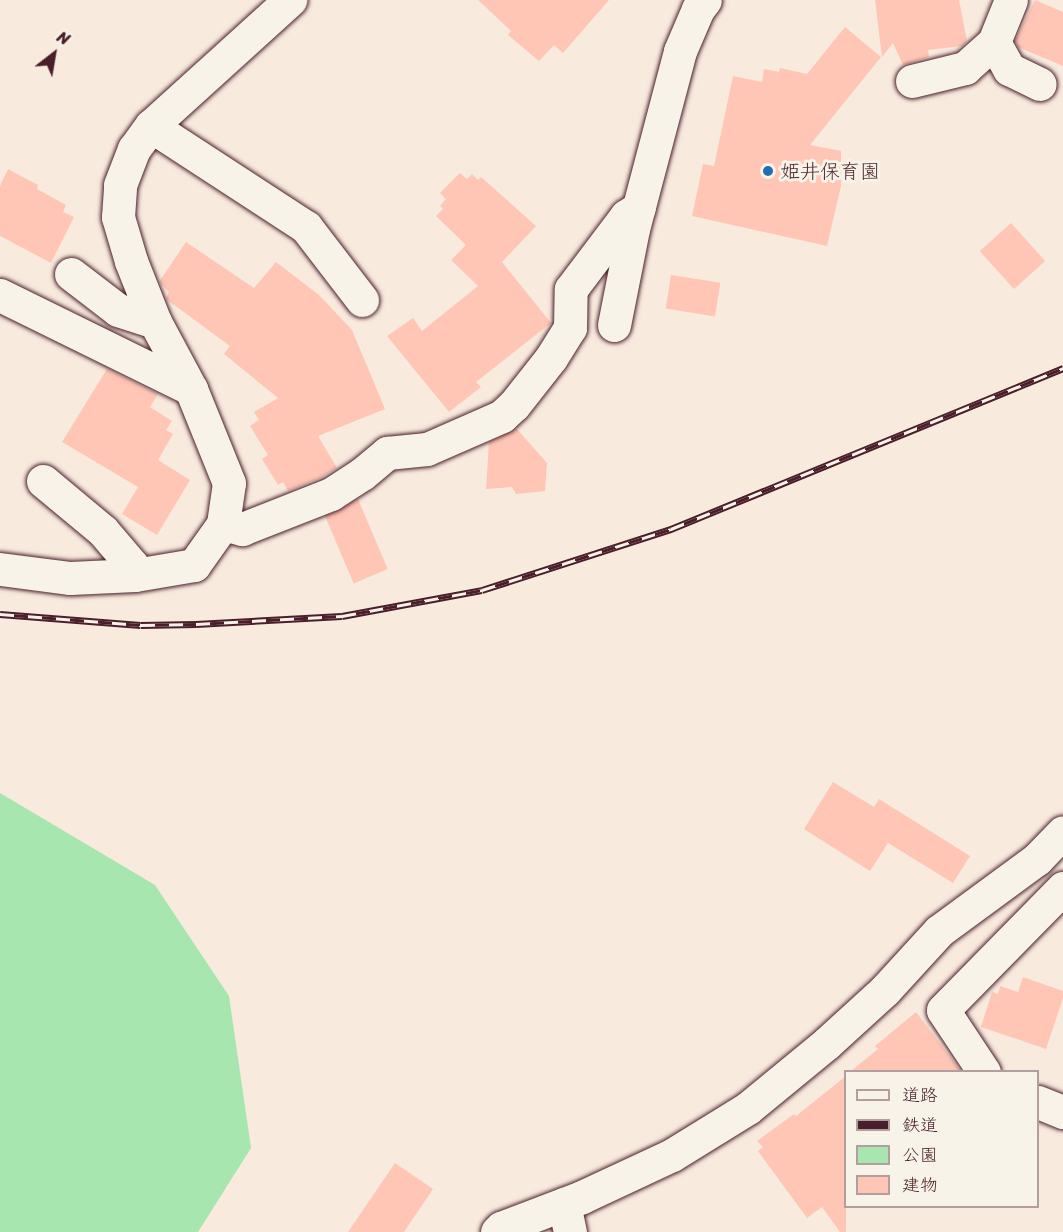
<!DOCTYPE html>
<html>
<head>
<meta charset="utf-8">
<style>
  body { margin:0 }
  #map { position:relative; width:1063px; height:1232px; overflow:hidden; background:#f9eade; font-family:Sriracha,"Klee One",sans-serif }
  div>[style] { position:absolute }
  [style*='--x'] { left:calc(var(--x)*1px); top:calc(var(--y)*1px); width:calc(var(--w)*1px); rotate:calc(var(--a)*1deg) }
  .green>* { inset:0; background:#a7e6ae }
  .building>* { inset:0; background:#ffc6b5; transform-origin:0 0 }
  .roads { filter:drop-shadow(0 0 2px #4a1f2b) drop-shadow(0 0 2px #4a1f2b) }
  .minor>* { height:33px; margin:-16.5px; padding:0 16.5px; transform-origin:16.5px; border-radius:16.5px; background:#f7f3e8 }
  .rail>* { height:7px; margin-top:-3.5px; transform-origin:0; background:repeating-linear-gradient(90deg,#f7f3e8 0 14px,#4a1f2b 0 28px); box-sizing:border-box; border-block:2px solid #4a1f2b }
  .dots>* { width:16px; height:16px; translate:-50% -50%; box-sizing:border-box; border:3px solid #f7f3e8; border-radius:50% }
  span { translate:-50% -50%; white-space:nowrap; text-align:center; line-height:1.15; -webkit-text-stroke:6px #f7f3e8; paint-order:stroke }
  .poi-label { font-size:20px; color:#4a1f2b }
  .left { translate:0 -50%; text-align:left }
  .legend { position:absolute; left:844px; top:1070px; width:195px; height:138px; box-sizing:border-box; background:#f7f3e8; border:2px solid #b29e9c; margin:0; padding:8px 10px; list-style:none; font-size:18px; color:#4a1f2b }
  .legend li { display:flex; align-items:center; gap:12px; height:30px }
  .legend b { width:30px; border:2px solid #b29e9c }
  .north { position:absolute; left:24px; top:24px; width:60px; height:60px; -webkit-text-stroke:4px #f7f3e8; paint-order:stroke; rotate:31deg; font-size:16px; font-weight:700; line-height:24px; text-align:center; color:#4a1f2b }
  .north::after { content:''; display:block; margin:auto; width:21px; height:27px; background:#4a1f2b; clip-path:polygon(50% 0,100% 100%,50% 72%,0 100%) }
</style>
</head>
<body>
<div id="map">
  <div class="green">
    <i style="clip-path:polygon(0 793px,155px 885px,229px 996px,251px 1148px,198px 1232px,0 1232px)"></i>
  </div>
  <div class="building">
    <i style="clip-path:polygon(478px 0,609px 0,563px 53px,554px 45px,539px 61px,508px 35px,511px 31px)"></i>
    <i style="clip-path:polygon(875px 0,959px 0,967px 41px,962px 46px,928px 50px,929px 57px,903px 65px,893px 43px,882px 57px)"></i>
    <i style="clip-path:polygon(1035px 0,1063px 12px,1063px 66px,1018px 47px,1015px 41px)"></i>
    <i style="clip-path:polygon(845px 27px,881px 57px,810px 145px,841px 151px,841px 186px,827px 246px,692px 216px,703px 164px,714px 166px,733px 76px,762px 82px,764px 69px,779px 72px,780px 68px,807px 74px)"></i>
    <i style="clip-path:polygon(8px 169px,38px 185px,37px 189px,66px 205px,63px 212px,74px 217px,51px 263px,0 236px,0 186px)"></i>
    <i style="clip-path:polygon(460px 173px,467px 179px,472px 174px,478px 180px,481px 177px,536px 226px,502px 262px,551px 323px,476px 382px,481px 387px,449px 412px,387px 336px,413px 318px,422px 331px,478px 286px,451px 260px,466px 245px,436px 216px,443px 209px,440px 206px,446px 199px,440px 193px)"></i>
    <i style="left:1011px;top:223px;width:51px;height:42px;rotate:48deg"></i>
    <i style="clip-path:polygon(186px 242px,254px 288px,276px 262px,319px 295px,352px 330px,385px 409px,318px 436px,337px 468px,322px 477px,288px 491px,283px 482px,278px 485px,262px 459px,268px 455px,250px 426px,259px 420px,254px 412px,278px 398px,224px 354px,230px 346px,166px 299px,169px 292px,159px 282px)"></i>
    <i style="left:671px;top:275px;width:50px;height:34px;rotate:9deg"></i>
    <i style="clip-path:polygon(107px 369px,158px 394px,150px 407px,172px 421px,166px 430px,173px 434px,158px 460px,190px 480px,157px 535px,122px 514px,138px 487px,62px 442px)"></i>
    <i style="clip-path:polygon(516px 428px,547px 463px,545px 491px,516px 494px,512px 487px,486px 489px,489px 442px)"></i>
    <i style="left:358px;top:499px;width:76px;height:37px;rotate:67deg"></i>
    <i style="clip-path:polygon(833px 782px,874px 807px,879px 799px,970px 856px,953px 883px,888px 843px,870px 871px,804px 829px)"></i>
    <i style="clip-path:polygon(1023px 977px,1063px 991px,1063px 998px,1046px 1049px,981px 1027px,992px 992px,998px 994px,1000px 986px,1018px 992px)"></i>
    <i style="clip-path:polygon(916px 1012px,961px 1071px,851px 1071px,878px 1049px,875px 1046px)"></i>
    <i style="clip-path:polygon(846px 1076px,846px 1232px,840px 1232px,822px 1207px,807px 1218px,758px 1151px,763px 1147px,757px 1141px,794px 1114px,796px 1116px)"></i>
    <i style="clip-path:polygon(395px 1163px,433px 1189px,404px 1232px,348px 1232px)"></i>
  </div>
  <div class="roads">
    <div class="minor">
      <i style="--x:994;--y:42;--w:31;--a:61"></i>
      <i style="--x:1009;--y:69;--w:34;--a:26"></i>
      <i style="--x:912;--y:81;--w:55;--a:-13.8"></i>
      <i style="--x:965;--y:68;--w:39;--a:-42"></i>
      <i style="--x:994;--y:42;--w:45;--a:-68"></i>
      <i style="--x:151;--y:126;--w:185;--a:33.1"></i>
      <i style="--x:306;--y:227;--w:92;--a:52.5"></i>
      <i style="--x:71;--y:274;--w:59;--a:37.5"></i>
      <i style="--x:118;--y:310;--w:39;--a:18"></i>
      <i style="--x:0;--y:295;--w:213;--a:26.2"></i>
      <i style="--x:614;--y:325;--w:98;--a:-78.8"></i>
      <i style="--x:633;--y:229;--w:184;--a:-75.2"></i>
      <i style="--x:680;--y:51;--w:46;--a:-66.8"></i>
      <i style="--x:698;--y:9;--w:11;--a:-52"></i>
      <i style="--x:43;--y:481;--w:78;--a:39.8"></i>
      <i style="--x:103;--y:531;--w:45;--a:49.5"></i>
      <i style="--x:132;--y:565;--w:10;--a:73"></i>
      <i style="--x:223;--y:524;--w:20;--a:15"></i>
      <i style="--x:242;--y:529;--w:96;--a:-21.5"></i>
      <i style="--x:331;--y:494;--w:37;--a:-33"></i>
      <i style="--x:362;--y:474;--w:33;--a:-40"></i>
      <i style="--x:387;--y:453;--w:40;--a:-5.7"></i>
      <i style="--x:427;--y:449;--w:82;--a:-23.7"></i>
      <i style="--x:502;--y:416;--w:16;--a:-43"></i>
      <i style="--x:514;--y:405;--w:60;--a:-51.8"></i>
      <i style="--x:551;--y:358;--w:36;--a:-58"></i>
      <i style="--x:570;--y:328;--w:39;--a:-89"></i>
      <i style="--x:571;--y:289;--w:91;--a:-53"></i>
      <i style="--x:626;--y:216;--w:15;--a:-32"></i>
      <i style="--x:0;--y:569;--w:71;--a:7.3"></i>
      <i style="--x:70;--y:578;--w:65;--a:-2.6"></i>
      <i style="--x:135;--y:575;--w:60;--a:-9.6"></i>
      <i style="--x:194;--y:565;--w:50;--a:-54.7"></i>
      <i style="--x:223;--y:524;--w:41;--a:-81.7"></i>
      <i style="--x:229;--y:483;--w:101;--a:-112"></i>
      <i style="--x:191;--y:389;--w:76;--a:-118.2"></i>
      <i style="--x:155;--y:322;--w:66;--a:-111.5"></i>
      <i style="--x:131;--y:261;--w:46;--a:-106.5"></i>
      <i style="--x:118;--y:217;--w:32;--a:-86"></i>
      <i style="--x:120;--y:185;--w:39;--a:-69"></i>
      <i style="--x:134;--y:149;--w:29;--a:-54"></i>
      <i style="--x:151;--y:126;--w:188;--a:-42.2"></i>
      <i style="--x:984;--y:1072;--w:74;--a:-123.5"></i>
      <i style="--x:943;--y:1010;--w:171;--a:-45.5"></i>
      <i style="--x:1038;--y:1102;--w:27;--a:22"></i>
      <i style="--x:564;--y:1204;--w:29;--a:78"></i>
      <i style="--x:497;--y:1232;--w:6;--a:-45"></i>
      <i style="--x:501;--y:1228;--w:87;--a:-20.9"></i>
      <i style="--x:582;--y:1197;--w:99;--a:-25"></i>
      <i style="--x:672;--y:1155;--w:89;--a:-31.7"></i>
      <i style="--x:748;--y:1108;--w:102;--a:-39.4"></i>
      <i style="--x:827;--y:1043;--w:79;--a:-42.4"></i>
      <i style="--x:885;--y:990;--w:80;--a:-47.5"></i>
      <i style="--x:939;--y:931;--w:122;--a:-36.3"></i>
      <i style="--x:1037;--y:859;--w:37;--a:-46"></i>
    </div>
  </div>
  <div class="rail">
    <i style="--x:0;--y:614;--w:141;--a:4.5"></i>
    <i style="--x:141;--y:625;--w:55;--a:-1"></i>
    <i style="--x:196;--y:624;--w:146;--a:-3.1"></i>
    <i style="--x:342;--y:616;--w:142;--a:-10.5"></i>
    <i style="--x:482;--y:590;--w:199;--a:-17.9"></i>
    <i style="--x:671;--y:529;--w:424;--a:-22.3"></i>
  </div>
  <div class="dots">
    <i style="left:768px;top:171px;background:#1f6fb2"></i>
  </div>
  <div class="poi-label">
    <span class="left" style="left:780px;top:171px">姫井保育園</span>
  </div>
  <ul class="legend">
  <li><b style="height:8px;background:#f7f3e8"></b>道路</li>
  <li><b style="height:8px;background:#4a1f2b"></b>鉄道</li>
  <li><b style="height:16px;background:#a7e6ae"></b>公園</li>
  <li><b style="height:16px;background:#ffc6b5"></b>建物</li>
  </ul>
  <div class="north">N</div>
</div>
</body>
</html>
